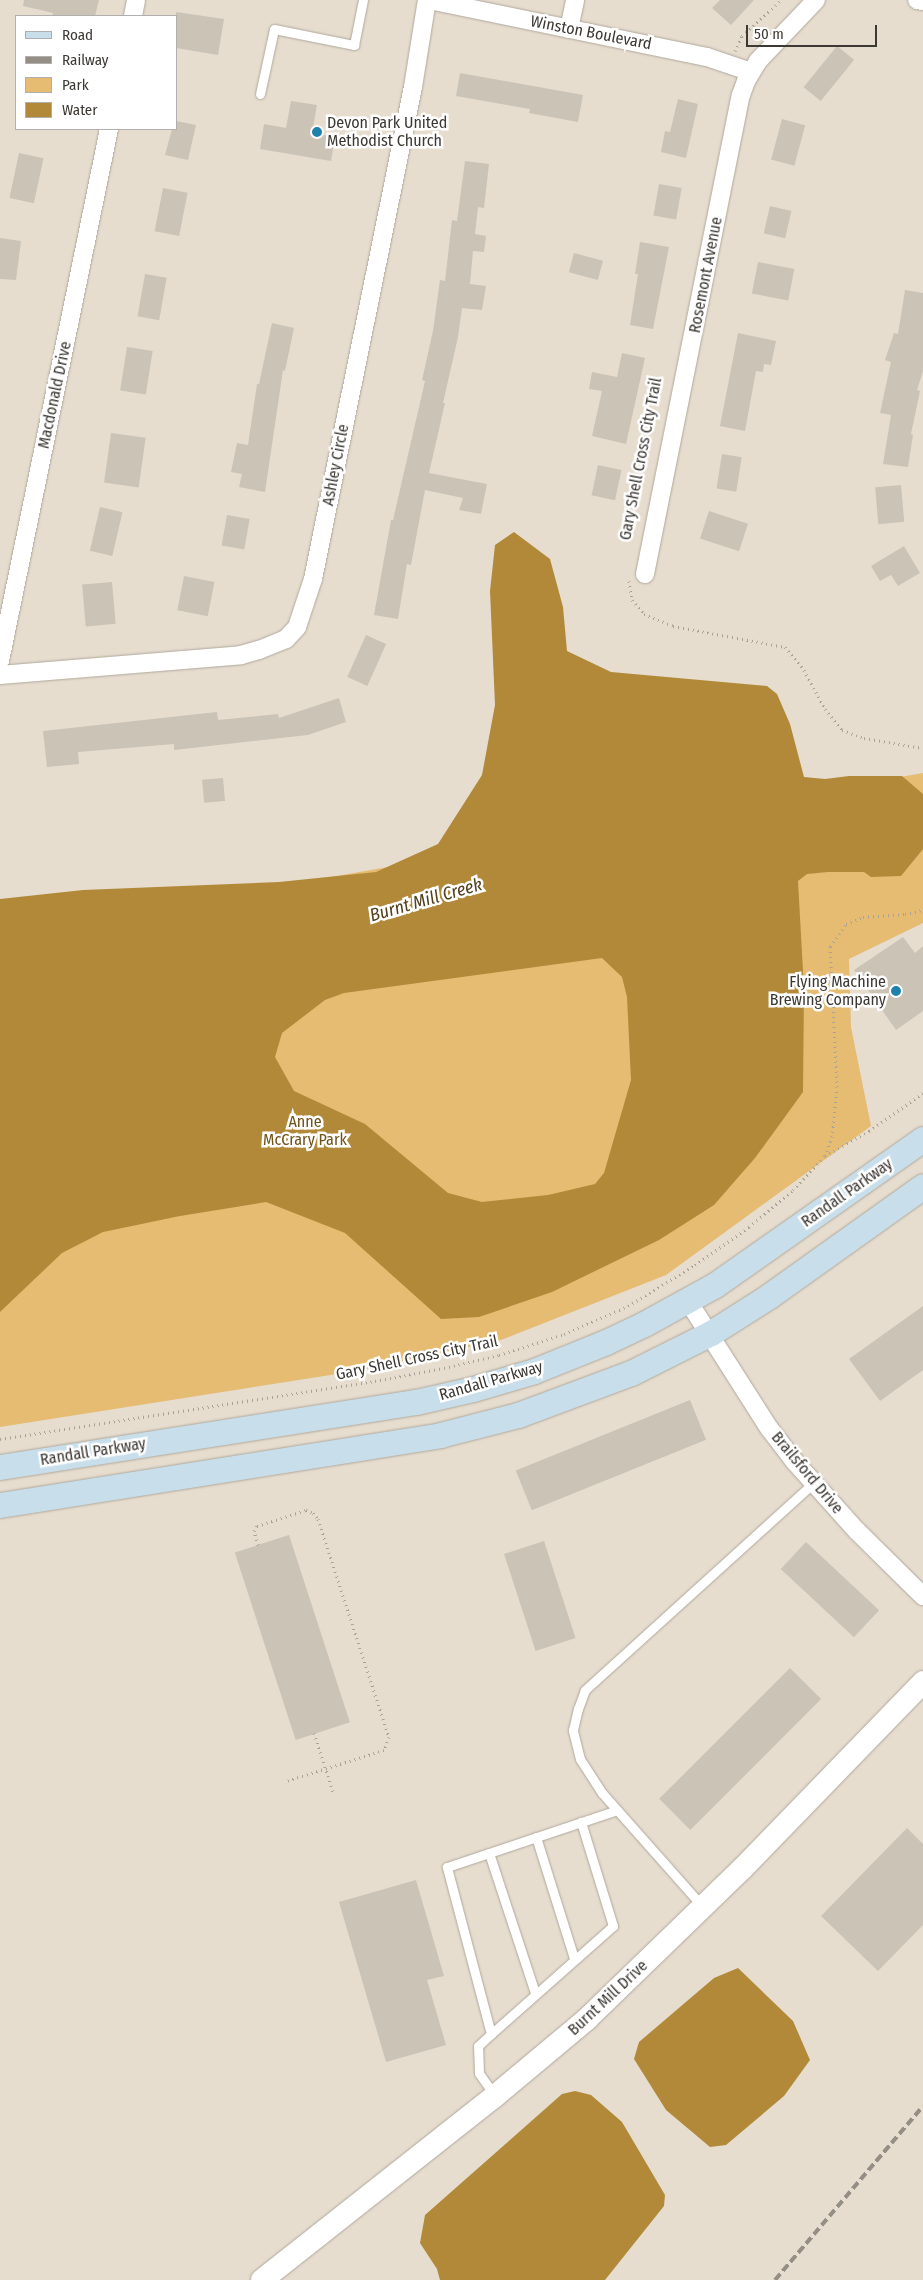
<!DOCTYPE html>
<html>
<head>
<meta charset="utf-8">
<style>
  body { margin:0 }
  #map { position:relative; width:923px; height:2280px; overflow:hidden; background:#e6ddcf; font-family:"Fira Sans Condensed",sans-serif }
  div>[style] { position:absolute }
  [style*='--x'] { left:calc(var(--x)*1px); top:calc(var(--y)*1px); width:calc(var(--w)*1px); rotate:calc(var(--a)*1deg) }
  .green>* { inset:0; background:#e5bc72 }
  .water>* { inset:0; background:#b28938 }
  .building>* { inset:0; background:#cbc3b5; transform-origin:0 0 }
  .path>* { height:3px; margin-top:-1.5px; transform-origin:0; background:repeating-linear-gradient(90deg,#a9a297 0 1px,transparent 0 5px) }
  .roads { filter:drop-shadow(0 0 1px #b0a89b) drop-shadow(0 0 1px #b0a89b) }
  .service>* { height:9px; margin:-4.5px; padding:0 4.5px; transform-origin:4.5px; border-radius:4.5px; background:#fff }
  .minor>* { height:18px; margin:-9px; padding:0 9px; transform-origin:9px; border-radius:9px; background:#fff }
  .tertiary>* { height:22px; margin:-11px; padding:0 11px; transform-origin:11px; border-radius:11px; background:#fff }
  .secondary>* { height:25px; margin:-12.5px; padding:0 12.5px; transform-origin:12.5px; border-radius:12.5px; background:#c8dfeb }
  .rail>* { height:4px; margin-top:-2px; transform-origin:0; background:repeating-linear-gradient(90deg,#948e84 0 8px,transparent 0 12px) }
  .dots>* { width:14px; height:14px; translate:-50% -50%; box-sizing:border-box; border:2px solid #fff; border-radius:50% }
  span { translate:-50% -50%; white-space:nowrap; text-align:center; line-height:1.15; -webkit-text-stroke:5px #fff; paint-order:stroke }
  .street-label { font-size:16px; color:#3c3833 }
  .poi-label { font-size:16px; color:#3c3833 }
  .left { translate:0 -50%; text-align:left }
  .right { translate:-100% -50%; text-align:right }
  .park-label { font-size:16px; color:#6f5216 }
  .water-label { font-size:18px; color:#52401d; font-style:italic }
  .legend { position:absolute; left:15px; top:15px; width:162px; height:115px; box-sizing:border-box; background:#fff; border:1px solid #b1afad; margin:0; padding:6px 9px; list-style:none; font-size:15px; color:#3c3833 }
  .legend li { display:flex; align-items:center; gap:10px; height:25px }
  .legend b { width:25px; border:1px solid #b1afad }
  .scale { position:absolute; left:746px; top:25px; width:131px; height:22px; box-sizing:border-box; border:2px solid #3c3833; border-top:0; padding-left:6px; font-size:15px; line-height:18px; white-space:nowrap; color:#3c3833; -webkit-text-stroke:4px #fff; paint-order:stroke }
</style>
</head>
<body>
<div id="map">
  <div class="green">
    <i style="clip-path:polygon(923px 773px,923px 923px,849px 959px,851px 1027px,871px 1126px,666px 1275px,501px 1340px,356px 1371px,0 1427px,0 935px)"></i>
  </div>
  <div class="water">
    <i style="clip-path:polygon(evenodd,514px 532px,550px 559px,563px 607px,567px 651px,611px 672px,767px 686px,777px 694px,790px 724px,804px 777px,825px 779px,849px 776px,902px 776px,923px 794px,923px 849px,901px 876px,871px 877px,864px 872px,828px 872px,807px 874px,798px 881px,804px 989px,803px 1092px,755px 1158px,714px 1205px,659px 1240px,552px 1292px,479px 1317px,441px 1319px,345px 1233px,266px 1202px,180px 1216px,103px 1232px,62px 1253px,0 1312px,0 899px,83px 890px,279px 882px,376px 872px,438px 844px,482px 775px,495px 705px,490px 591px,495px 545px,514px 532px,602px 958px,622px 977px,627px 997px,631px 1080px,604px 1173px,595px 1184px,548px 1195px,482px 1202px,448px 1193px,365px 1124px,294px 1091px,275px 1057px,282px 1033px,325px 1000px,344px 993px,602px 958px)"></i>
    <i style="clip-path:polygon(738px 1968px,793px 2021px,810px 2060px,784px 2096px,726px 2145px,710px 2147px,666px 2110px,634px 2059px,639px 2042px,714px 1978px)"></i>
    <i style="clip-path:polygon(575px 2091px,591px 2095px,622px 2122px,665px 2195px,664px 2206px,605px 2280px,440px 2280px,437px 2269px,420px 2243px,425px 2215px,562px 2094px)"></i>
  </div>
  <div class="building">
    <i style="clip-path:polygon(24px 0,99px 0,95px 16px,52px 16px,53px 13px,23px 6px)"></i>
    <i style="clip-path:polygon(720px 0,754px 0,731px 25px,712px 8px)"></i>
    <i style="clip-path:polygon(176px 12px,224px 19px,218px 55px,176px 48px)"></i>
    <i style="left:837px;top:46px;width:22px;height:53px;rotate:39deg"></i>
    <i style="clip-path:polygon(460px 73px,583px 95px,578px 122px,529px 113px,530px 109px,456px 96px)"></i>
    <i style="clip-path:polygon(678px 99px,698px 104px,686px 158px,661px 152px,665px 131px,670px 132px)"></i>
    <i style="clip-path:polygon(291px 101px,317px 105px,312px 133px,335px 137px,331px 161px,260px 149px,264px 124px,286px 128px)"></i>
    <i style="left:782px;top:119px;width:24px;height:42px;rotate:15deg"></i>
    <i style="clip-path:polygon(176px 121px,196px 125px,188px 160px,165px 155px,172px 129px,176px 129px)"></i>
    <i style="left:19px;top:153px;width:25px;height:46px;rotate:12deg"></i>
    <i style="clip-path:polygon(465px 161px,489px 164px,484px 208px,478px 207px,475px 234px,486px 236px,484px 252px,473px 251px,470px 284px,486px 286px,482px 310px,462px 308px,458px 337px,443px 403px,445px 403px,429px 473px,487px 484px,481px 514px,459px 510px,463px 498px,425px 490px,411px 565px,407px 564px,398px 619px,374px 615px,391px 520px,393px 520px,425px 381px,422px 380px,433px 331px,440px 280px,445px 281px,452px 220px,457px 221px)"></i>
    <i style="left:659px;top:184px;width:23px;height:32px;rotate:10deg"></i>
    <i style="left:163px;top:188px;width:25px;height:44px;rotate:11deg"></i>
    <i style="left:770px;top:206px;width:22px;height:28px;rotate:13deg"></i>
    <i style="clip-path:polygon(0 238px,21px 241px,16px 280px,0 279px)"></i>
    <i style="clip-path:polygon(640px 242px,669px 247px,653px 329px,630px 325px,638px 274px,635px 274px)"></i>
    <i style="left:574px;top:253px;width:30px;height:20px;rotate:15deg"></i>
    <i style="left:758px;top:262px;width:37px;height:32px;rotate:11deg"></i>
    <i style="left:145px;top:274px;width:22px;height:43px;rotate:10deg"></i>
    <i style="clip-path:polygon(905px 290px,923px 293px,923px 371px,917px 390px,920px 391px,911px 434px,913px 435px,908px 467px,883px 464px,891px 415px,880px 413px,891px 362px,885px 360px,894px 333px,898px 334px)"></i>
    <i style="clip-path:polygon(272px 323px,294px 328px,285px 371px,283px 370px,265px 492px,239px 487px,242px 474px,231px 472px,237px 443px,248px 445px,257px 384px,259px 384px)"></i>
    <i style="clip-path:polygon(738px 333px,776px 341px,771px 365px,764px 364px,763px 372px,756px 371px,745px 431px,720px 426px)"></i>
    <i style="left:127px;top:347px;width:26px;height:44px;rotate:9deg"></i>
    <i style="clip-path:polygon(622px 353px,645px 358px,626px 444px,592px 436px,602px 391px,589px 389px,592px 372px,617px 377px)"></i>
    <i style="left:111px;top:433px;width:35px;height:50px;rotate:8deg"></i>
    <i style="left:722px;top:454px;width:20px;height:35px;rotate:9deg"></i>
    <i style="left:598px;top:465px;width:24px;height:31px;rotate:12deg"></i>
    <i style="left:901px;top:485px;width:37px;height:26px;rotate:85deg"></i>
    <i style="left:100px;top:507px;width:23px;height:45px;rotate:13deg"></i>
    <i style="left:709px;top:511px;width:41px;height:29px;rotate:18deg"></i>
    <i style="left:227px;top:515px;width:23px;height:31px;rotate:10deg"></i>
    <i style="clip-path:polygon(904px 546px,920px 573px,898px 586px,891px 575px,880px 581px,871px 566px)"></i>
    <i style="left:184px;top:576px;width:31px;height:35px;rotate:11deg"></i>
    <i style="left:112px;top:582px;width:42px;height:30px;rotate:85deg"></i>
    <i style="left:366px;top:635px;width:22px;height:46px;rotate:24deg"></i>
    <i style="clip-path:polygon(339px 698px,346px 722px,308px 735px,174px 750px,174px 744px,78px 752px,79px 764px,47px 767px,43px 731px,217px 712px,218px 720px,278px 714px,279px 718px)"></i>
    <i style="left:223px;top:778px;width:23px;height:21px;rotate:85deg"></i>
    <i style="clip-path:polygon(903px 937px,915px 953px,923px 946px,923px 1011px,896px 1030px,854px 970px)"></i>
    <i style="clip-path:polygon(923px 1306px,923px 1370px,880px 1401px,849px 1359px)"></i>
    <i style="left:690px;top:1400px;width:43px;height:188px;rotate:68deg"></i>
    <i style="left:289px;top:1535px;width:197px;height:57px;rotate:72deg"></i>
    <i style="left:544px;top:1541px;width:102px;height:42px;rotate:72deg"></i>
    <i style="left:806px;top:1542px;width:100px;height:37px;rotate:43deg"></i>
    <i style="left:790px;top:1668px;width:44px;height:185px;rotate:45deg"></i>
    <i style="clip-path:polygon(907px 1828px,923px 1844px,923px 1925px,878px 1971px,821px 1916px)"></i>
    <i style="clip-path:polygon(416px 1880px,444px 1976px,427px 1980px,446px 2045px,386px 2062px,339px 1902px)"></i>
  </div>
  <div class="path">
    <i style="--x:735;--y:51;--w:17;--a:-65"></i>
    <i style="--x:742;--y:36;--w:53;--a:-42.7"></i>
    <i style="--x:629;--y:581;--w:19;--a:81"></i>
    <i style="--x:632;--y:600;--w:18;--a:49"></i>
    <i style="--x:644;--y:614;--w:31;--a:22"></i>
    <i style="--x:673;--y:626;--w:114;--a:10.6"></i>
    <i style="--x:785;--y:647;--w:30;--a:50"></i>
    <i style="--x:804;--y:670;--w:44;--a:61.7"></i>
    <i style="--x:825;--y:709;--w:27;--a:51"></i>
    <i style="--x:842;--y:730;--w:23;--a:20"></i>
    <i style="--x:864;--y:738;--w:60;--a:9.6"></i>
    <i style="--x:825;--y:1156;--w:51;--a:-29.6"></i>
    <i style="--x:869;--y:1131;--w:66;--a:-35.1"></i>
    <i style="--x:0;--y:1439;--w:379;--a:-8.8"></i>
    <i style="--x:375;--y:1381;--w:70;--a:-10.7"></i>
    <i style="--x:444;--y:1368;--w:57;--a:-13.3"></i>
    <i style="--x:499;--y:1355;--w:68;--a:-17.9"></i>
    <i style="--x:564;--y:1334;--w:70;--a:-23.6"></i>
    <i style="--x:628;--y:1306;--w:79;--a:-31.5"></i>
    <i style="--x:695;--y:1265;--w:66;--a:-35.1"></i>
    <i style="--x:749;--y:1227;--w:57;--a:-40.1"></i>
    <i style="--x:793;--y:1190;--w:47;--a:-46.7"></i>
    <i style="--x:825;--y:1156;--w:20;--a:-70"></i>
    <i style="--x:832;--y:1137;--w:50;--a:-84.3"></i>
    <i style="--x:837;--y:1087;--w:141;--a:-92.8"></i>
    <i style="--x:830;--y:946;--w:27;--a:-54"></i>
    <i style="--x:846;--y:924;--w:18;--a:-22"></i>
    <i style="--x:863;--y:917;--w:42;--a:-4.1"></i>
    <i style="--x:905;--y:914;--w:18;--a:-13"></i>
    <i style="--x:258;--y:1545;--w:15;--a:-106"></i>
    <i style="--x:254;--y:1531;--w:6;--a:-59"></i>
    <i style="--x:257;--y:1526;--w:52;--a:-18.1"></i>
    <i style="--x:306;--y:1510;--w:8;--a:23"></i>
    <i style="--x:313;--y:1513;--w:8;--a:50"></i>
    <i style="--x:318;--y:1519;--w:229;--a:72"></i>
    <i style="--x:389;--y:1737;--w:14;--a:111"></i>
    <i style="--x:384;--y:1750;--w:103;--a:162.4"></i>
    <i style="--x:314;--y:1733;--w:62;--a:72.1"></i>
  </div>
  <div class="roads">
    <div class="service">
      <i style="--x:260;--y:94;--w:66;--a:-77.8"></i>
      <i style="--x:274;--y:29;--w:82;--a:11.3"></i>
      <i style="--x:354;--y:45;--w:46;--a:-78.7"></i>
      <i style="--x:536;--y:1837;--w:127;--a:72.6"></i>
      <i style="--x:489;--y:1853;--w:147;--a:71.8"></i>
      <i style="--x:703;--y:1907;--w:152;--a:-131.5"></i>
      <i style="--x:602;--y:1793;--w:40;--a:-122.9"></i>
      <i style="--x:580;--y:1759;--w:30;--a:-104"></i>
      <i style="--x:573;--y:1730;--w:22;--a:-77"></i>
      <i style="--x:578;--y:1709;--w:20;--a:-70"></i>
      <i style="--x:585;--y:1690;--w:308;--a:-42.2"></i>
      <i style="--x:491;--y:2034;--w:163;--a:-41.5"></i>
      <i style="--x:613;--y:1926;--w:109;--a:-107.1"></i>
      <i style="--x:495;--y:2096;--w:28;--a:-125"></i>
      <i style="--x:479;--y:2073;--w:27;--a:-92"></i>
      <i style="--x:478;--y:2046;--w:18;--a:-43"></i>
      <i style="--x:491;--y:2034;--w:173;--a:-104.8"></i>
      <i style="--x:447;--y:1867;--w:179;--a:-18.5"></i>
    </div>
    <div class="minor">
      <i style="--x:429;--y:0;--w:284;--a:11.6"></i>
      <i style="--x:707;--y:57;--w:46;--a:18.8"></i>
      <i style="--x:917;--y:0;--w:6;--a:9"></i>
      <i style="--x:133;--y:16;--w:16;--a:-79"></i>
      <i style="--x:569;--y:29;--w:30;--a:-78"></i>
      <i style="--x:645;--y:574;--w:489;--a:-78.7"></i>
      <i style="--x:741;--y:95;--w:15;--a:-70"></i>
      <i style="--x:746;--y:81;--w:23;--a:-59"></i>
      <i style="--x:758;--y:61;--w:84;--a:-46.4"></i>
      <i style="--x:0;--y:661;--w:543;--a:-78.42"></i>
      <i style="--x:0;--y:675;--w:242;--a:-4.7"></i>
      <i style="--x:241;--y:655;--w:19;--a:-16"></i>
      <i style="--x:259;--y:650;--w:29;--a:-22"></i>
      <i style="--x:286;--y:639;--w:16;--a:-47"></i>
      <i style="--x:297;--y:627;--w:51;--a:-71.6"></i>
      <i style="--x:313;--y:579;--w:502;--a:-78.51"></i>
      <i style="--x:413;--y:87;--w:88;--a:-80.9"></i>
      <i style="--x:688;--y:1301;--w:151;--a:57.5"></i>
      <i style="--x:769;--y:1428;--w:43;--a:52.6"></i>
      <i style="--x:795;--y:1462;--w:93;--a:48.1"></i>
      <i style="--x:857;--y:1531;--w:93;--a:44.6"></i>
    </div>
    <div class="tertiary">
      <i style="--x:262;--y:2280;--w:297;--a:-38.3"></i>
      <i style="--x:495;--y:2096;--w:120;--a:-39.9"></i>
      <i style="--x:587;--y:2019;--w:217;--a:-44.1"></i>
      <i style="--x:743;--y:1868;--w:259;--a:-45.9"></i>
    </div>
    <div class="secondary">
      <i style="--x:0;--y:1467;--w:421;--a:-8.9"></i>
      <i style="--x:416;--y:1402;--w:58;--a:-12.8"></i>
      <i style="--x:473;--y:1389;--w:64;--a:-16.4"></i>
      <i style="--x:534;--y:1371;--w:78;--a:-21.9"></i>
      <i style="--x:606;--y:1342;--w:42;--a:-25.3"></i>
      <i style="--x:644;--y:1324;--w:81;--a:-28.8"></i>
      <i style="--x:715;--y:1285;--w:254;--a:-35.1"></i>
      <i style="--x:0;--y:1505;--w:446;--a:-9"></i>
      <i style="--x:440;--y:1435;--w:81;--a:-14.4"></i>
      <i style="--x:518;--y:1415;--w:121;--a:-20.4"></i>
      <i style="--x:631;--y:1373;--w:89;--a:-26.6"></i>
      <i style="--x:711;--y:1333;--w:69;--a:-32.5"></i>
      <i style="--x:769;--y:1296;--w:189;--a:-35.5"></i>
    </div>
  </div>
  <div class="rail">
    <i style="--x:775;--y:2280;--w:228;--a:-49.6"></i>
  </div>
  <div class="dots">
    <i style="left:317px;top:132px;background:#1e82ad"></i>
    <i style="left:896px;top:991px;background:#1e82ad"></i>
  </div>
  <div class="street-label">
    <span style="left:591px;top:33px;rotate:11deg">Winston Boulevard</span>
    <span style="left:706px;top:275px;rotate:-79deg">Rosemont Avenue</span>
    <span style="left:55px;top:395px;rotate:-78deg">Macdonald Drive</span>
    <span style="left:641px;top:459px;rotate:-79deg">Gary Shell Cross City Trail</span>
    <span style="left:336px;top:465px;rotate:-79deg">Ashley Circle</span>
    <span style="left:847px;top:1193px;rotate:-35deg">Randall Parkway</span>
    <span style="left:417px;top:1358px;rotate:-12deg">Gary Shell Cross City Trail</span>
    <span style="left:491px;top:1381px;rotate:-16deg">Randall Parkway</span>
    <span style="left:93px;top:1452px;rotate:-9deg">Randall Parkway</span>
    <span style="left:807px;top:1473px;rotate:50deg">Brailsford Drive</span>
    <span style="left:608px;top:1998px;rotate:-43deg">Burnt Mill Drive</span>
  </div>
  <div class="poi-label">
    <span class="left" style="left:327px;top:132px">Devon Park United<br>Methodist Church</span>
    <span class="right" style="left:886px;top:991px">Flying Machine<br>Brewing Company</span>
  </div>
  <div class="park-label">
    <span style="left:305px;top:1131px">Anne<br>McCrary Park</span>
  </div>
  <div class="water-label">
    <span style="left:426px;top:900px;rotate:-16deg">Burnt Mill Creek</span>
  </div>
  <ul class="legend">
  <li><b style="height:6px;background:#c8dfeb"></b>Road</li>
  <li><b style="height:6px;background:#948e84"></b>Railway</li>
  <li><b style="height:14px;background:#e5bc72"></b>Park</li>
  <li><b style="height:14px;background:#b28938"></b>Water</li>
  </ul>
  <div class="scale">50 m</div>
</div>
</body>
</html>
